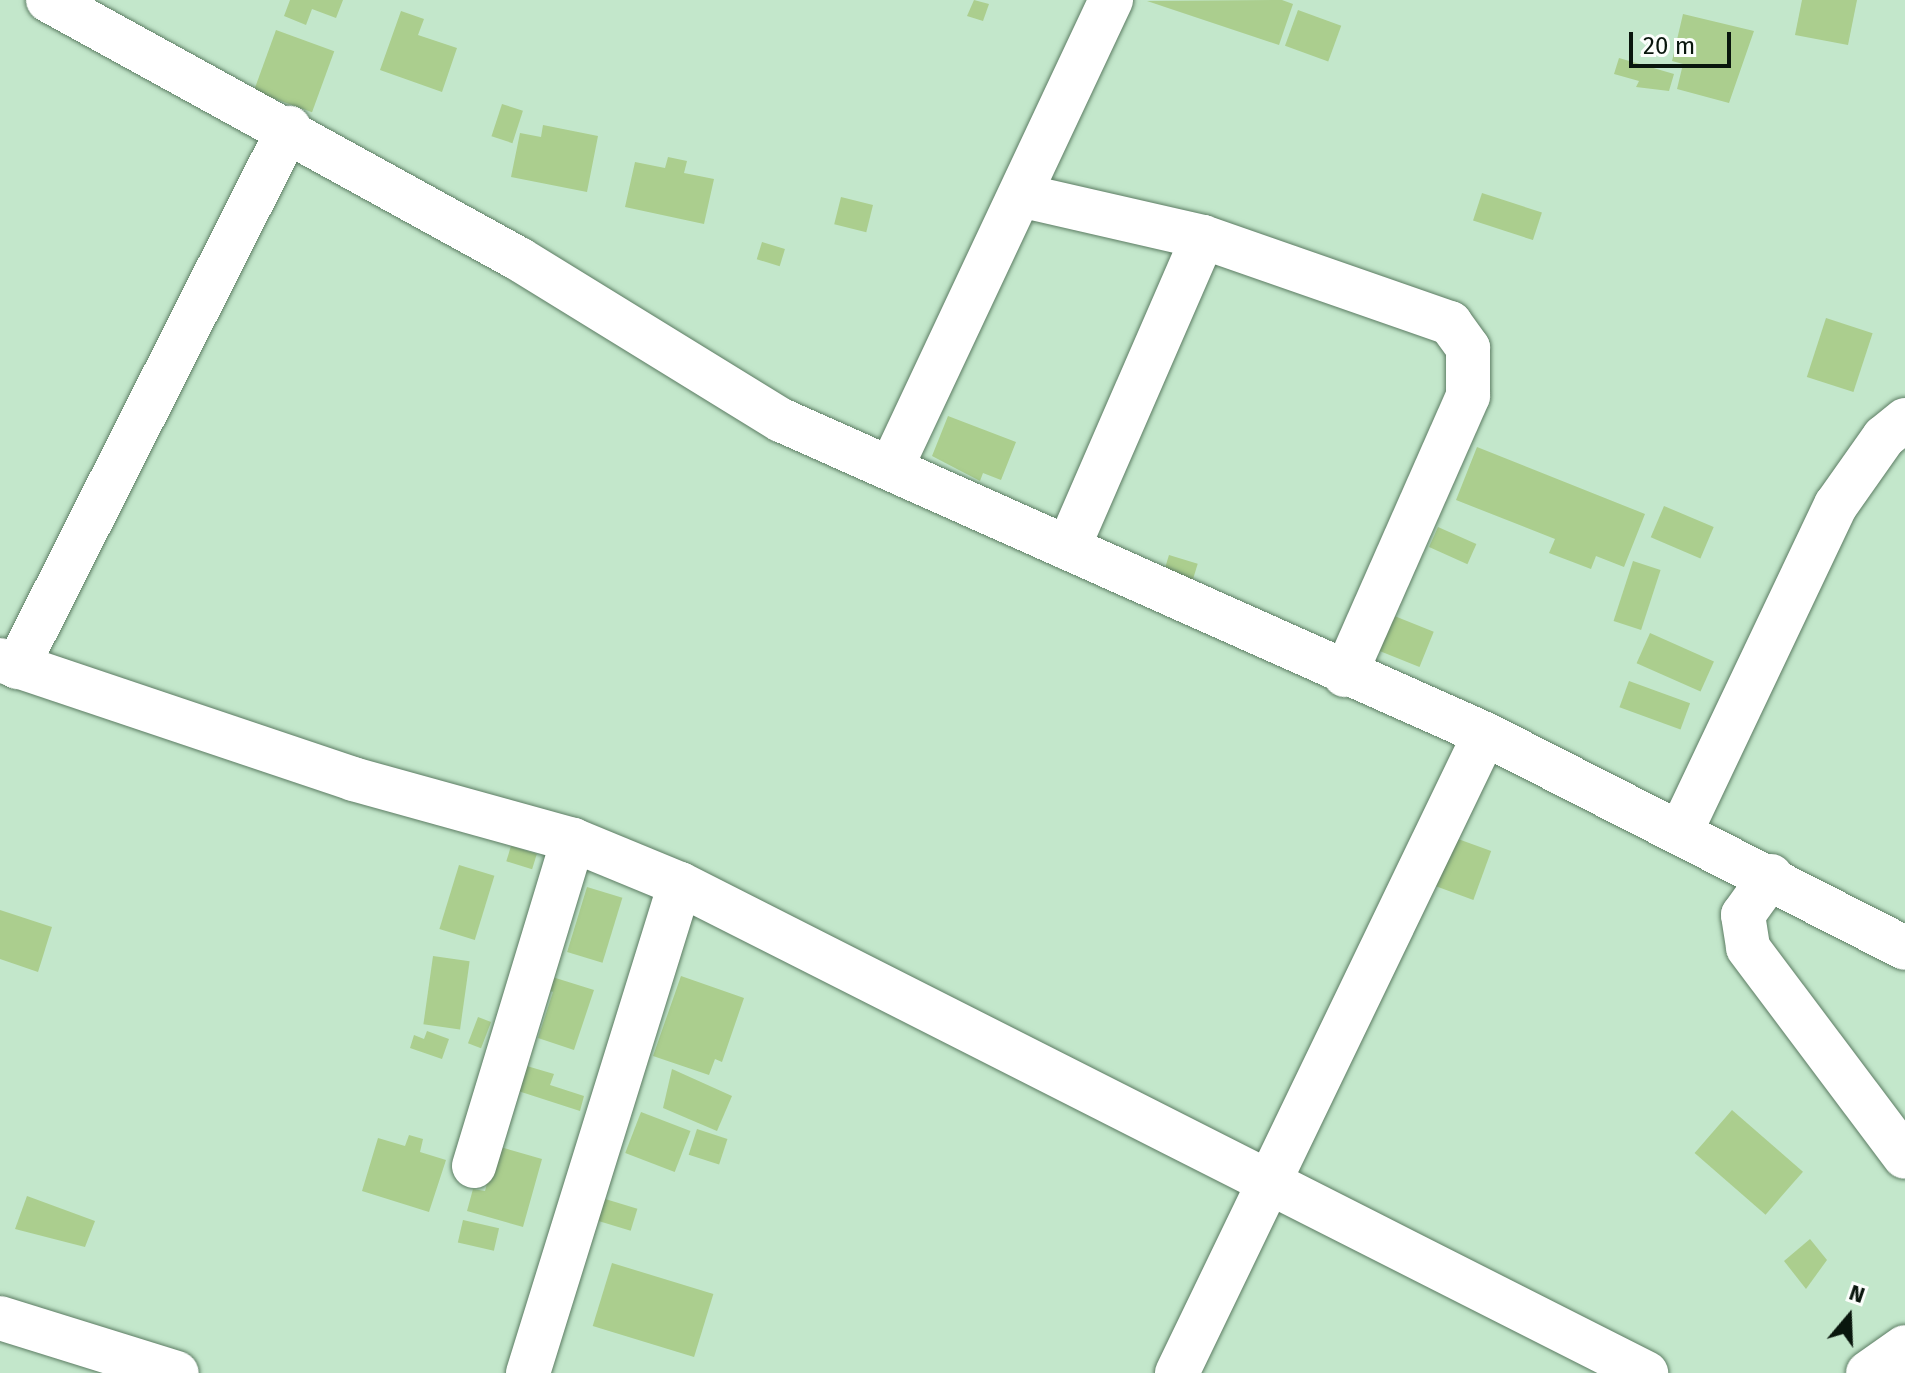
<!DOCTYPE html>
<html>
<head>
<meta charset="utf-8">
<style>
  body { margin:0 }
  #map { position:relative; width:1905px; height:1373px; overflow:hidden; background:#c3e7cb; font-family:"Fira Sans",sans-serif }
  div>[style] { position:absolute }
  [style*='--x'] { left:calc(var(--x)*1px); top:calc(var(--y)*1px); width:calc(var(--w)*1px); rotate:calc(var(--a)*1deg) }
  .building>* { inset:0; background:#abce8e; transform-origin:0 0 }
  .roads { filter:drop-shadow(0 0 2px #5c7c63) drop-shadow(0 0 2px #5c7c63) }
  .minor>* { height:44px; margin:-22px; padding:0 22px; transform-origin:22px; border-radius:22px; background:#fff }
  span { translate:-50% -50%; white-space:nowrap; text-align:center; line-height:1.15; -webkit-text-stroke:6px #fbfefb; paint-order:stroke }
  .north { position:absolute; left:1809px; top:1277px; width:80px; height:80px; -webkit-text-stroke:6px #fbfefb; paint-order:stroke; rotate:19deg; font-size:22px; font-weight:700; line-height:32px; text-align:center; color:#09160d }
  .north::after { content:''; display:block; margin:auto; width:28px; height:36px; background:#09160d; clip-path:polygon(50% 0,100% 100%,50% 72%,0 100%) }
  .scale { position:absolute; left:1629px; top:32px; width:102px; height:36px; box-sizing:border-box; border:4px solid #09160d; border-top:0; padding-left:10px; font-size:24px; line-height:28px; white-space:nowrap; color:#09160d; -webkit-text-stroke:6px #fbfefb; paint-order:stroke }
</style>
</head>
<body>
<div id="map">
  <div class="building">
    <i style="clip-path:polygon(290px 0,343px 0,336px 18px,312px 9px,306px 25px,284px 16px)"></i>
    <i style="clip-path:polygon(974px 0,989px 4px,983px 21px,967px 16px)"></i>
    <i style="clip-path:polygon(1282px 0,1293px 4px,1279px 45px,1147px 1px)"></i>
    <i style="clip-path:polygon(1802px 0,1857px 0,1848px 45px,1795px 35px)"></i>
    <i style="left:1298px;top:10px;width:46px;height:38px;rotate:20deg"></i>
    <i style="clip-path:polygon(401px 11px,424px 19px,418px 35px,457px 48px,442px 92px,380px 70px)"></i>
    <i style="clip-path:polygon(1683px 14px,1754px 31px,1729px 103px,1677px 89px,1683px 64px,1672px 61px)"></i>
    <i style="left:276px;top:30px;width:62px;height:65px;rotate:20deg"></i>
    <i style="clip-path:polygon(1619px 58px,1674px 74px,1669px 91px,1636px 87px,1639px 81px,1614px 74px)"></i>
    <i style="left:502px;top:104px;width:22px;height:34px;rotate:18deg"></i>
    <i style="clip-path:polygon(543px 125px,598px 136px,587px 192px,511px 177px,520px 133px,541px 137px)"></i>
    <i style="clip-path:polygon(668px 157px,687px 161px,684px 173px,714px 179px,704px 224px,625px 207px,635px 162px,665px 168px)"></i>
    <i style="left:1482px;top:193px;width:63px;height:29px;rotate:18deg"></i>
    <i style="left:841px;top:197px;width:33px;height:28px;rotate:14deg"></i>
    <i style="left:762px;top:242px;width:24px;height:18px;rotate:17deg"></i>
    <i style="left:1826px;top:318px;width:49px;height:62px;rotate:18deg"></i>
    <i style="clip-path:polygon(948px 416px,1016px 442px,1001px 480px,983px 473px,980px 481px,932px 456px)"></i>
    <i style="clip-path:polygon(1477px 447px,1645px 514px,1624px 567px,1596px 556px,1591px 569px,1549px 553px,1555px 539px,1456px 500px)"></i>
    <i style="left:1664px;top:506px;width:54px;height:34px;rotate:23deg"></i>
    <i style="left:1438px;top:527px;width:42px;height:22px;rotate:24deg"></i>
    <i style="left:1169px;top:555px;width:30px;height:26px;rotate:17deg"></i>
    <i style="left:1633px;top:561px;width:29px;height:63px;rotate:18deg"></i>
    <i style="left:1392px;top:615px;width:45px;height:38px;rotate:22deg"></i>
    <i style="left:1650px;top:633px;width:70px;height:33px;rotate:24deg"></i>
    <i style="left:1629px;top:681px;width:65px;height:28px;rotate:20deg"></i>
    <i style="left:1447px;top:835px;width:47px;height:52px;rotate:20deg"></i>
    <i style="left:511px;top:846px;width:27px;height:16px;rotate:17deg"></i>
    <i style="left:459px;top:865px;width:37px;height:67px;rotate:17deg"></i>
    <i style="left:587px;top:887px;width:37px;height:68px;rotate:17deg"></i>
    <i style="clip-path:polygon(0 910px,52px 927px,38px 972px,0 959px)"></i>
    <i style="left:433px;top:956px;width:37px;height:69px;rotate:8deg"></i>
    <i style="clip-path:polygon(546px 975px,594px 990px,574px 1050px,538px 1038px,553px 992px,542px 988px)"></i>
    <i style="clip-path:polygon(681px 976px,744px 998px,722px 1062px,715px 1059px,709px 1075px,653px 1056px)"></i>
    <i style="left:478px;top:1017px;width:14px;height:28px;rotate:21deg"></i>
    <i style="clip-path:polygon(427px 1031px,449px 1039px,442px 1059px,410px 1048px,414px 1035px,424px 1039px)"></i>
    <i style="clip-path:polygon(520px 1064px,554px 1074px,550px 1085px,584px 1096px,580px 1111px,512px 1089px)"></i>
    <i style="clip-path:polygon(672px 1069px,732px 1096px,717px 1131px,663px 1108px)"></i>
    <i style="left:1732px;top:1110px;width:94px;height:57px;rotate:41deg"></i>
    <i style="left:641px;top:1112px;width:53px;height:44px;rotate:21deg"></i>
    <i style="left:697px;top:1129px;width:32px;height:27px;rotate:18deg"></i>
    <i style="clip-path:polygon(409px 1135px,423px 1139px,420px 1152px,446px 1160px,429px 1212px,362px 1191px,378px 1138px,405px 1146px)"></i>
    <i style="clip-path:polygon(497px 1146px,542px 1159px,523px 1227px,467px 1211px,473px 1189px,485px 1191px)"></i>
    <i style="clip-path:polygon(27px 1196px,95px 1221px,85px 1247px,15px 1229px)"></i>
    <i style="left:602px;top:1198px;width:37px;height:23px;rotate:17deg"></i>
    <i style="left:463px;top:1220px;width:37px;height:23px;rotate:13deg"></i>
    <i style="clip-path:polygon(1810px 1239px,1827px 1260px,1806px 1289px,1784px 1261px)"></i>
    <i style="left:612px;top:1263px;width:106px;height:66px;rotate:17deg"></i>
  </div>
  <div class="roads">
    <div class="minor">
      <i style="--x:48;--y:0;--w:538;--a:28.81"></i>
      <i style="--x:519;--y:259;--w:308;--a:31.6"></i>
      <i style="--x:781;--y:420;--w:771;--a:24.04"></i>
      <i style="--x:1485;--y:734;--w:471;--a:27"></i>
      <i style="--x:1024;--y:196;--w:184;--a:12.9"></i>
      <i style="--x:1203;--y:237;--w:262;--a:19.2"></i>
      <i style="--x:1450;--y:323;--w:31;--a:54"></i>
      <i style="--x:1468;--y:348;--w:48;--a:90"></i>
      <i style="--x:1468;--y:396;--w:305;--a:113.8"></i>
      <i style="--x:892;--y:466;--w:515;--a:-64.83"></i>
      <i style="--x:1068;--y:548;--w:339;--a:-66.5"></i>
      <i style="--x:0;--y:660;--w:373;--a:18.6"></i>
      <i style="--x:353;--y:779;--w:228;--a:15.5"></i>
      <i style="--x:573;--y:840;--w:116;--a:22.4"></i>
      <i style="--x:680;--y:884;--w:1083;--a:26.85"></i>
      <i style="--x:17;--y:667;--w:604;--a:-63.22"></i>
      <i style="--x:1681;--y:831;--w:361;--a:-64.6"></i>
      <i style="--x:1836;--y:505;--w:83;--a:-54.8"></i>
      <i style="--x:1884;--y:437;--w:27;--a:-39"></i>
      <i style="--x:1771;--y:876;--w:48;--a:125.7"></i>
      <i style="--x:1743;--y:915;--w:33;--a:81"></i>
      <i style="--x:1748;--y:948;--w:261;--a:53.1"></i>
      <i style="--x:474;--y:1166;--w:341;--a:-73.1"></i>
      <i style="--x:0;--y:1318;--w:185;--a:17.3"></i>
      <i style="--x:528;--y:1373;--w:512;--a:-72.73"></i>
      <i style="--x:1177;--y:1373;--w:709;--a:-64.27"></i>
      <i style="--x:1868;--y:1373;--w:45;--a:-35.1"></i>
    </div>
  </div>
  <div class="north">N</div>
  <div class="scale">20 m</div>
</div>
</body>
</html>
